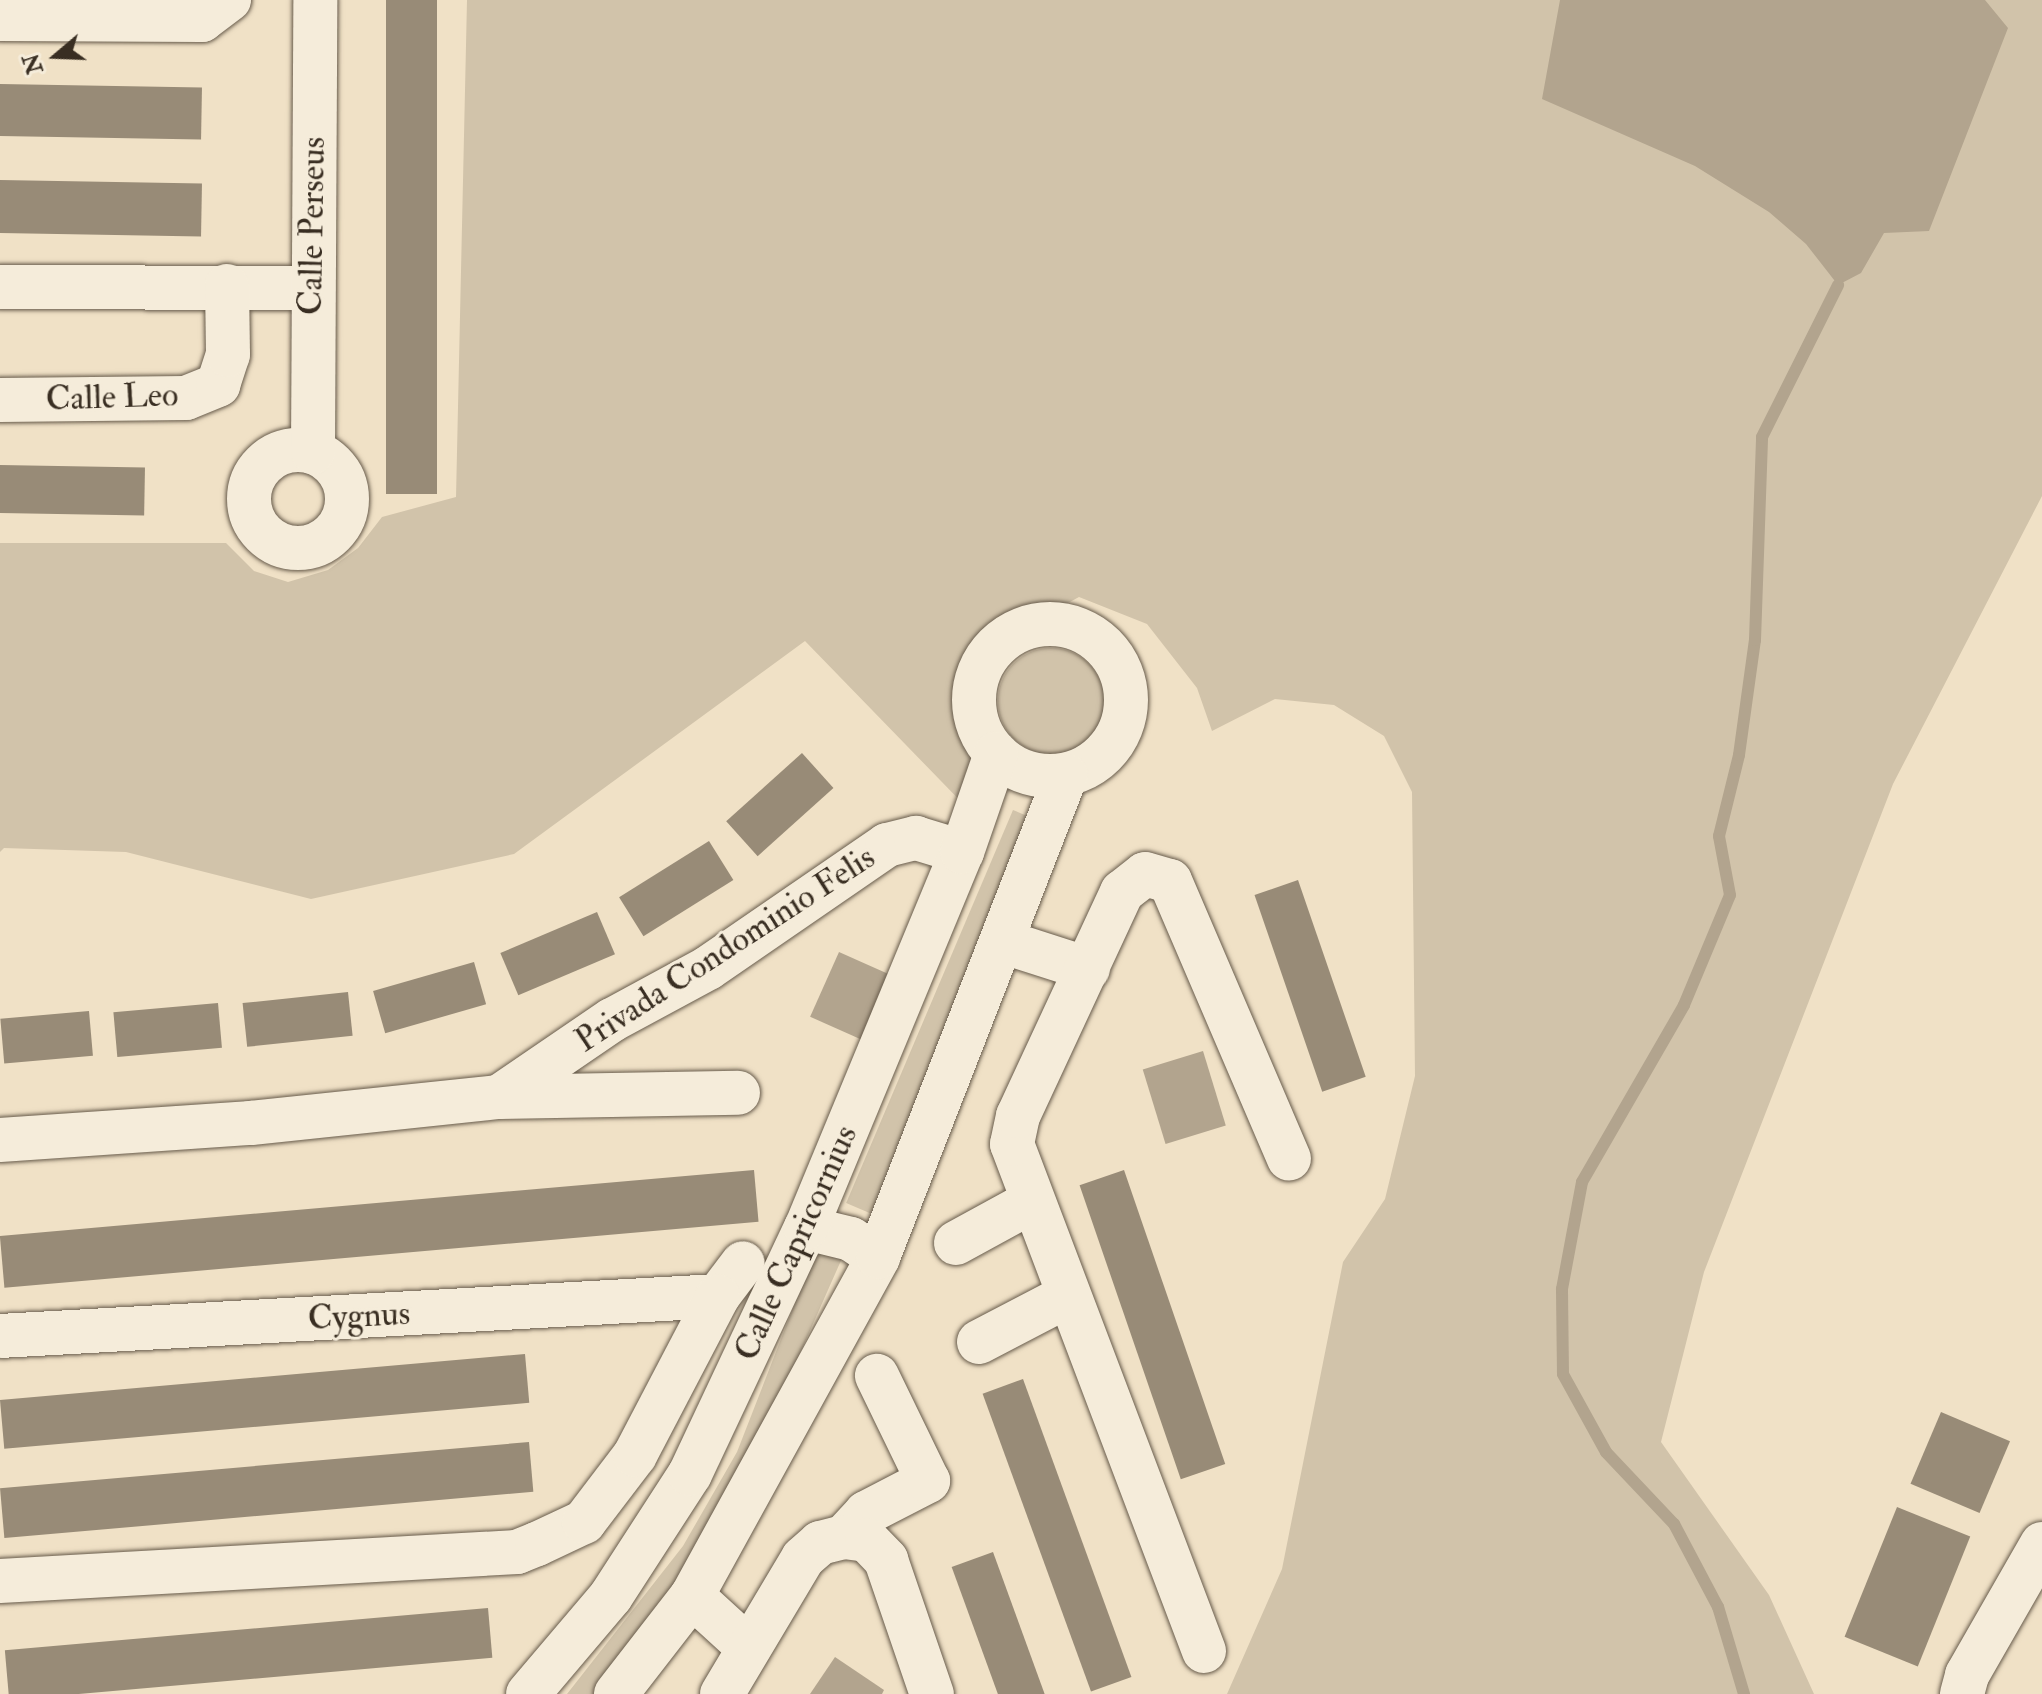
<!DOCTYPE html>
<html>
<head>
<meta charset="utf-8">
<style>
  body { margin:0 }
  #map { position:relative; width:2042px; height:1694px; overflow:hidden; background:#f0e1c6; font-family:"IM FELL Double Pica",serif }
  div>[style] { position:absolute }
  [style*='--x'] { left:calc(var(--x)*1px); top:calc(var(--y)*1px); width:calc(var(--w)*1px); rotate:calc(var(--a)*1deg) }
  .green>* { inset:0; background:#d1c3aa; transform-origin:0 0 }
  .round { border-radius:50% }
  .water>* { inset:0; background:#b2a48e; transform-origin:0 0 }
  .stream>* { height:12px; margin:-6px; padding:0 6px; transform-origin:6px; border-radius:6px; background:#b2a48e }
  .building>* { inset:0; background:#988b77; transform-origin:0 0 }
  .roads { filter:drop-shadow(0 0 2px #675b4b) drop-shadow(0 0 2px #675b4b) }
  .street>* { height:44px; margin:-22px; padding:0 22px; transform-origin:22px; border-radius:22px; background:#f5ecda }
  .street>.ring { margin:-22px; padding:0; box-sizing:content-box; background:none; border:44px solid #f5ecda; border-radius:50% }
  span { translate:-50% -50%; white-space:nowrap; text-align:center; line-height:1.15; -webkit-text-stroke:6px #f5ecda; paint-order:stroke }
  .street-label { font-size:34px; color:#392e22 }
  .north { position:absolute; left:16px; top:16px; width:80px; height:80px; -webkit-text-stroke:6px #f5ecda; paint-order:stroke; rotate:251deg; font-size:22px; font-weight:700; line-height:32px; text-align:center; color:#392e22 }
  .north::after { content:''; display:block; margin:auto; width:28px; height:36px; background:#392e22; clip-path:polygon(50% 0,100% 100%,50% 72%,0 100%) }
</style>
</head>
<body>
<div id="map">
  <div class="green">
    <i style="clip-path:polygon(467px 0,2042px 0,2042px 496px,1893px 784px,1704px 1272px,1661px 1442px,1769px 1595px,1814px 1694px,1227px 1694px,1282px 1569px,1343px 1262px,1385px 1199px,1415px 1076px,1412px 792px,1384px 736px,1334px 705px,1275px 699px,1212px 731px,1197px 688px,1147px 624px,1079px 597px,1007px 636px,973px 691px,996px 754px,974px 815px,805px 641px,514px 854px,311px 899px,126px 852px,4px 848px,0 852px,0 543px,226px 543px,254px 571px,288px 582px,328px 570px,358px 548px,382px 517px,456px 497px)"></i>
    <i class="round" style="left:998px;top:648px;width:106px;height:106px"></i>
    <i style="left:1013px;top:810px;width:28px;height:427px;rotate:23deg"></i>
    <i style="clip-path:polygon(818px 1244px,843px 1256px,731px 1509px,600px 1694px,567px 1694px,683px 1546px,737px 1452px)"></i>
  </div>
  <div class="water">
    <i style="clip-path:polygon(1560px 0,1985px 0,2008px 28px,1929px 231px,1884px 233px,1861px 273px,1838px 285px,1806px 244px,1769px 212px,1695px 166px,1542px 99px)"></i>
    <i style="left:839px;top:952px;width:59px;height:71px;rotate:24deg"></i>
    <i style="left:1203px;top:1051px;width:78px;height:63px;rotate:73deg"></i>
    <i style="clip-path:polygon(835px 1657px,884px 1690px,882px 1694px,810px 1694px)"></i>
  </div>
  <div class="stream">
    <i style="--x:1744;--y:1694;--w:91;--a:-106.6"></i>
    <i style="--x:1718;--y:1607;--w:94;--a:-117.9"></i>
    <i style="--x:1674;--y:1524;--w:99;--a:-133.4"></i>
    <i style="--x:1606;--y:1452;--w:89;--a:-118.9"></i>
    <i style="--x:1563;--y:1374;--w:85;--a:-90.7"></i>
    <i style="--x:1562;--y:1289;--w:109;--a:-79.4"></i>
    <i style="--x:1582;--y:1182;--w:204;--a:-60"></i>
    <i style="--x:1684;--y:1005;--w:119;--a:-67.3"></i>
    <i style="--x:1730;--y:895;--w:60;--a:-100.6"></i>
    <i style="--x:1719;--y:836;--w:83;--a:-76.1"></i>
    <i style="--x:1739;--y:755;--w:116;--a:-82.1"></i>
    <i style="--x:1755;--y:640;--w:203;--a:-88"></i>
    <i style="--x:1762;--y:437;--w:170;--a:-63.4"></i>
  </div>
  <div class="building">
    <i style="left:386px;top:0;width:51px;height:494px"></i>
    <i style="left:0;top:84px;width:202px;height:52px;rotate:1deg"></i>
    <i style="left:0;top:180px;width:202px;height:53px;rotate:1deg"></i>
    <i style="left:0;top:465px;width:145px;height:48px;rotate:1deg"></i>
    <i style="left:802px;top:753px;width:47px;height:102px;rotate:48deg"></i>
    <i style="left:709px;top:841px;width:46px;height:106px;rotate:58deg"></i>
    <i style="left:1298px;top:880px;width:208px;height:46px;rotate:71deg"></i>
    <i style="left:597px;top:912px;width:46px;height:105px;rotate:67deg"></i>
    <i style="left:474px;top:962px;width:44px;height:105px;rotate:74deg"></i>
    <i style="left:348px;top:992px;width:44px;height:106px;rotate:84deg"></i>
    <i style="left:218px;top:1003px;width:45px;height:105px;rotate:85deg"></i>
    <i style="left:89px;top:1011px;width:45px;height:89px;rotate:85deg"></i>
    <i style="left:754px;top:1170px;width:52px;height:757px;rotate:85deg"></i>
    <i style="left:1124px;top:1170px;width:311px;height:47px;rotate:71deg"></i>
    <i style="left:525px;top:1354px;width:49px;height:527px;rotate:85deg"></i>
    <i style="left:1023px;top:1379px;width:317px;height:43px;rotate:70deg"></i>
    <i style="left:1941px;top:1412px;width:75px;height:78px;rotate:23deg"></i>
    <i style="left:529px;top:1442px;width:50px;height:531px;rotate:85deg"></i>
    <i style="left:1897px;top:1507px;width:79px;height:140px;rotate:22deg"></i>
    <i style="left:993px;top:1552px;width:151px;height:44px;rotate:70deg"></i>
    <i style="left:488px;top:1608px;width:50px;height:485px;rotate:85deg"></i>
  </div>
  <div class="roads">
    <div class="street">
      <i style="--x:0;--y:19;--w:202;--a:0.3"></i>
      <i style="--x:202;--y:20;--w:34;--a:-37"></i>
      <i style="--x:0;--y:287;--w:311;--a:0.2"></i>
      <i style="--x:0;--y:400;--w:186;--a:-0.6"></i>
      <i style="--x:186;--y:398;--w:35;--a:-22"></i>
      <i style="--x:218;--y:385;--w:32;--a:-72"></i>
      <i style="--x:228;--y:355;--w:69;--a:-90.8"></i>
      <i class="ring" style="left:249px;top:450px;width:54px;height:54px"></i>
      <i style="--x:313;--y:452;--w:452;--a:-89.7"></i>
      <i class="ring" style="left:974px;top:624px;width:108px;height:108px"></i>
      <i style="--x:1004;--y:942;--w:88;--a:17.8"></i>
      <i style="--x:499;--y:1097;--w:137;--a:-34.3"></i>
      <i style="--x:612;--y:1020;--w:109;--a:-28.4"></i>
      <i style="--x:708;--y:968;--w:217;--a:-34.5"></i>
      <i style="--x:887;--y:845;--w:30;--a:-14"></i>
      <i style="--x:916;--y:838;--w:48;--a:16.9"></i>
      <i style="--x:0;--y:1140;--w:252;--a:-3.9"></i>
      <i style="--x:251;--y:1123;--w:249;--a:-6"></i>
      <i style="--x:499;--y:1097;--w:239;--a:-1"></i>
      <i style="--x:806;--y:1228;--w:46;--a:13.7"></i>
      <i style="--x:851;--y:1239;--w:32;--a:34"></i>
      <i style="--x:956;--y:1243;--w:85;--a:-28.7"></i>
      <i style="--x:0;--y:1336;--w:719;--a:-3.19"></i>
      <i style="--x:718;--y:1296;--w:41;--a:-52.9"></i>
      <i style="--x:979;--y:1342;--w:99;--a:-27.6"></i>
      <i style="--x:844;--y:1537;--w:33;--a:-47"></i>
      <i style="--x:866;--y:1513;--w:70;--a:-27.3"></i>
      <i style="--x:928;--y:1481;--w:117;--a:-115.9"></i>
      <i style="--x:0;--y:1581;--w:518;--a:-3.21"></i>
      <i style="--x:517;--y:1552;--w:22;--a:-22"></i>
      <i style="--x:537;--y:1544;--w:52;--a:-25.1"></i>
      <i style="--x:584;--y:1522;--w:84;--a:-52.7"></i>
      <i style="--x:635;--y:1455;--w:179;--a:-62.4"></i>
      <i style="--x:692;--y:1596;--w:77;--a:42.4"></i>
      <i style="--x:1204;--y:1651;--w:542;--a:-110.74"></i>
      <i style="--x:1012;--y:1144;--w:29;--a:-78"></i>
      <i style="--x:1018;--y:1116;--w:247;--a:-65.1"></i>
      <i style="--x:1122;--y:892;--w:29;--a:-38"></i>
      <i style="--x:1145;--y:874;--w:26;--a:16"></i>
      <i style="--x:1170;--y:881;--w:302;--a:66.8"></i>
      <i style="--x:528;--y:1694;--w:128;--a:-49.7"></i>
      <i style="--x:611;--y:1596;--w:145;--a:-57.1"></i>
      <i style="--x:690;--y:1474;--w:272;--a:-64.8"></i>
      <i style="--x:806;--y:1228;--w:407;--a:-67.5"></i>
      <i style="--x:962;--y:852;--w:104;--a:-70.9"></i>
      <i style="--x:616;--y:1694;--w:124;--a:-52.2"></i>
      <i style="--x:692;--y:1596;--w:387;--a:-61.2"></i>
      <i style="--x:878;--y:1257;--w:517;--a:-68.69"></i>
      <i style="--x:722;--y:1694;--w:158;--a:-59.2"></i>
      <i style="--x:803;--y:1558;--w:23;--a:-41"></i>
      <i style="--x:820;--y:1543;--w:25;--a:-14"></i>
      <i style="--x:844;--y:1537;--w:23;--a:7"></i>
      <i style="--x:867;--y:1540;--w:28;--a:46"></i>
      <i style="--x:886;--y:1560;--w:142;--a:71.1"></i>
      <i style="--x:1962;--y:1694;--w:20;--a:-75"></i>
      <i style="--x:1967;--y:1675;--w:151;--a:-60.2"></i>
    </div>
  </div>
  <div class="street-label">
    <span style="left:312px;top:226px;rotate:-89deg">Calle Perseus</span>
    <span style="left:112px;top:397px;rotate:-2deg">Calle Leo</span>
    <span style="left:725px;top:949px;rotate:-33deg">Privada Condominio Felis</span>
    <span style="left:796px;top:1243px;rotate:-66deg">Calle Capricornius</span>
    <span style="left:359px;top:1316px;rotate:-3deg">Cygnus</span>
  </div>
  <div class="north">N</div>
</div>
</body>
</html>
